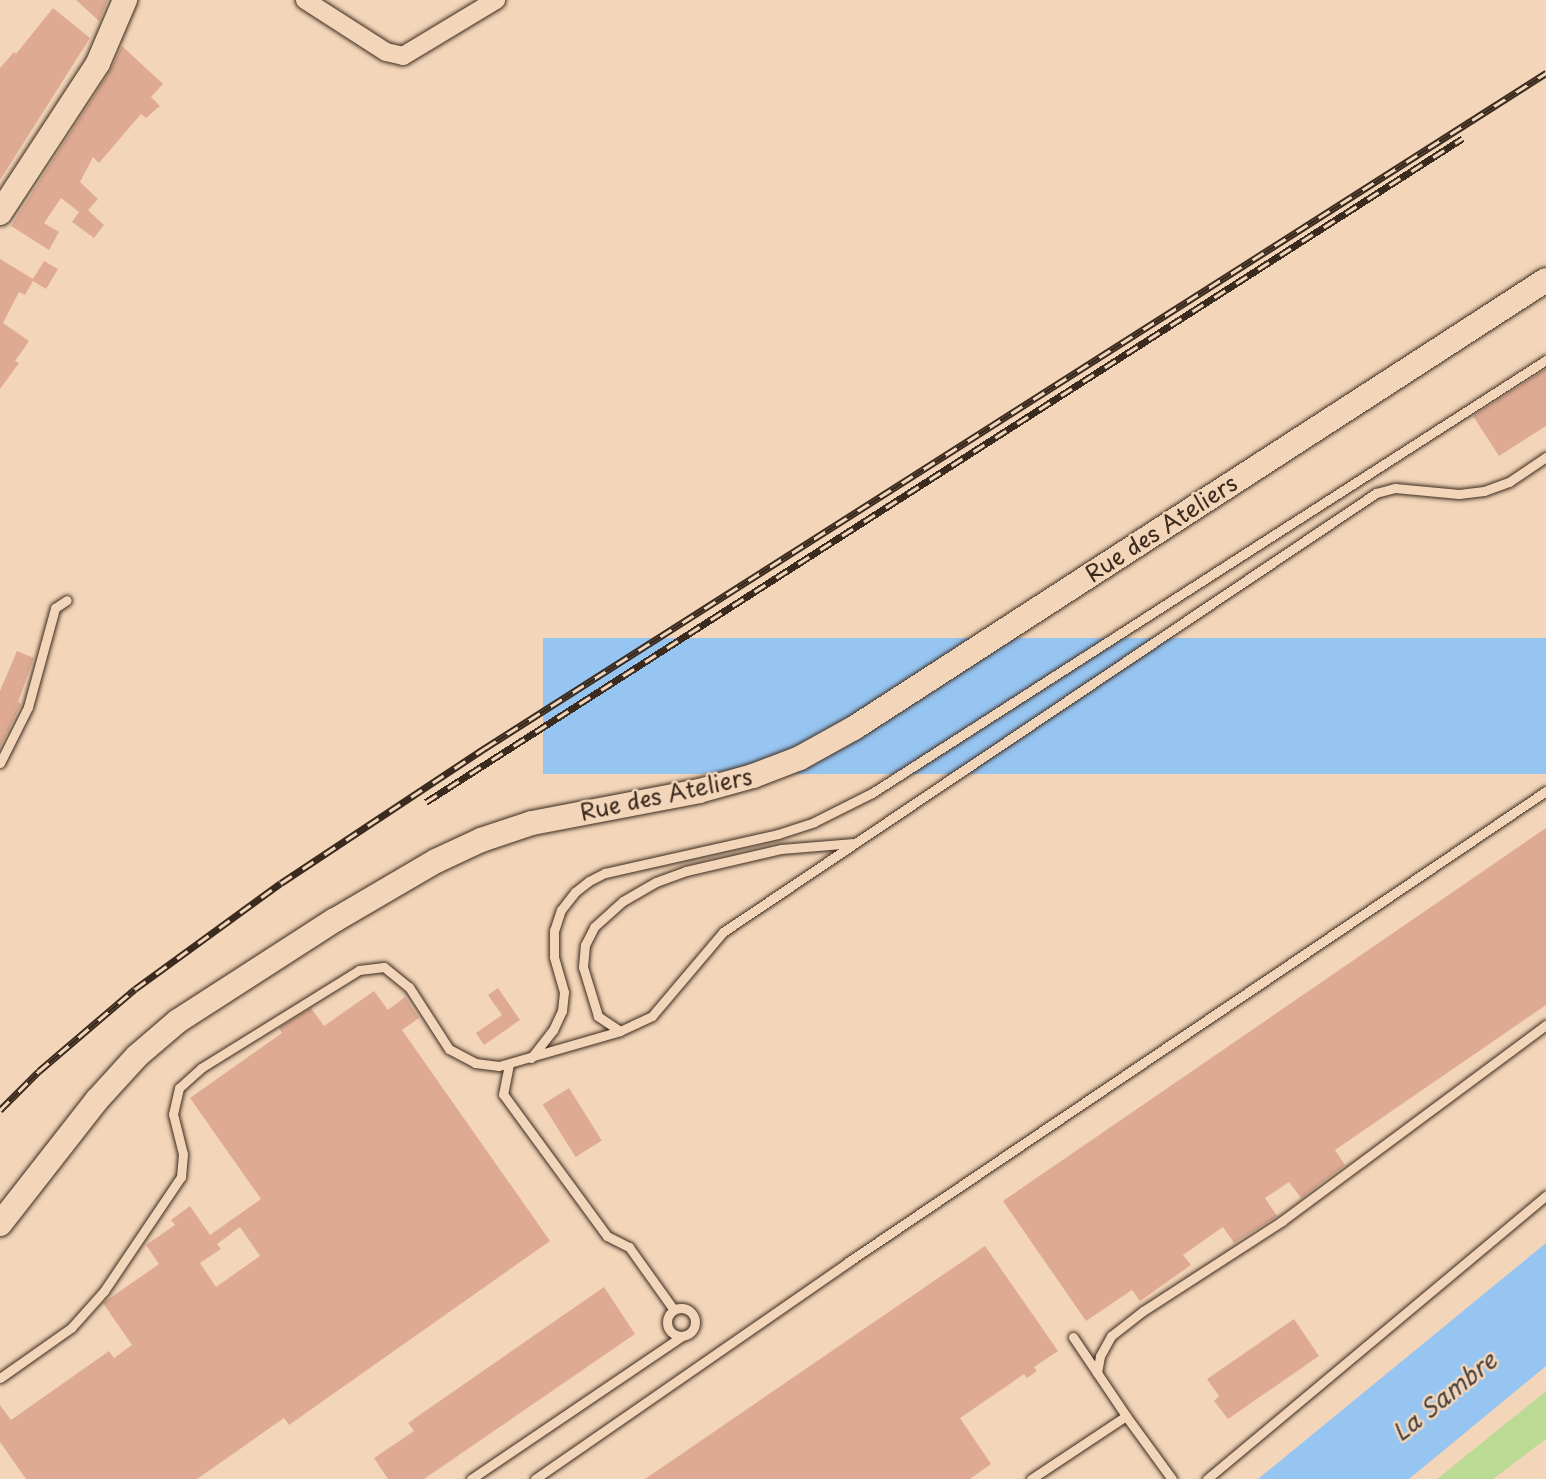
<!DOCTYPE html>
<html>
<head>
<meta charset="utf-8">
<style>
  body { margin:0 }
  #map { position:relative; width:1546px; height:1479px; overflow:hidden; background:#f3d6b9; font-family:"Playpen Sans",sans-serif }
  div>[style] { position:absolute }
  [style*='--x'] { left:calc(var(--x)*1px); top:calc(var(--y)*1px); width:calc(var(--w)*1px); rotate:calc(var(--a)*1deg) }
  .green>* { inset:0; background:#bbda93 }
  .water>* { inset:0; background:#97c5f1; transform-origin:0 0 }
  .building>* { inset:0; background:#dfaa93; transform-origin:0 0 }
  .roads { filter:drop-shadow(0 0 2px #3b2a1e) drop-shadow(0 0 2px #3b2a1e) }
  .lane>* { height:9px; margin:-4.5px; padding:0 4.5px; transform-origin:4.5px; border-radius:4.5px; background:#f3d6b9 }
  .lane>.ring { margin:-4.5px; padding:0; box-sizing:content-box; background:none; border:9px solid #f3d6b9; border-radius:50% }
  .street>* { height:18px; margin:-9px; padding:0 9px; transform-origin:9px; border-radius:9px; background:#f3d6b9 }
  .secondary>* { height:24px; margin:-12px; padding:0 12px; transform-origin:12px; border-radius:12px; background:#f3d6b9 }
  .rail>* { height:7px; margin-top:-3.5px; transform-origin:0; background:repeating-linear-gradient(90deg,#f3d6b9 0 13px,#3b2a1e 0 26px); box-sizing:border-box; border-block:2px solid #3b2a1e }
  span { translate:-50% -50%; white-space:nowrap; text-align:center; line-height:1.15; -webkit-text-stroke:5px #f3d6b9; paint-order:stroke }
  .street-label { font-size:23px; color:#3b2a1e }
  .water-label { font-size:24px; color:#49413e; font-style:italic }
</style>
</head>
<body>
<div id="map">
  <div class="green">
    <i style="clip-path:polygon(1546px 1391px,1546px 1439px,1493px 1479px,1437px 1479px)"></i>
  </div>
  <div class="water">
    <i style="left:1546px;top:638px;width:136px;height:1003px;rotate:90deg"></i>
    <i style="clip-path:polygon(1546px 1243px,1546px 1366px,1409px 1479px,1258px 1479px)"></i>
  </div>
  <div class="building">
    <i style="clip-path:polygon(76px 0,108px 0,99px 21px)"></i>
    <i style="clip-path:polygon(53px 8px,90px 38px,0 180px,0 68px,14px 52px,16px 54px)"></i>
    <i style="clip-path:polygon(122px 46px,163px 84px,151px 97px,160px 106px,146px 118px,141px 114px,99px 163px,93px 157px,80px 182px,98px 199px,88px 210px,104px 225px,94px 238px,72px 222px,79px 212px,61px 198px,44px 223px,59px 232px,49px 250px,11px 226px,110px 71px)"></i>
    <i style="clip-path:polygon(0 259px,33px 279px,44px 261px,58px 269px,46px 289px,33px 281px,25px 295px,19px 292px,3px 323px,29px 341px,15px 361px,19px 363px,0 389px)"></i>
    <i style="clip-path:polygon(1546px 369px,1546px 426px,1499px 456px,1473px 416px)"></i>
    <i style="clip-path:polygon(17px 651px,34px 658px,18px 702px,21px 704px,0 747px,0 691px)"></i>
    <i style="clip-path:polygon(1546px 828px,1546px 1005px,1335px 1150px,1345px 1165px,1301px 1198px,1289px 1182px,1265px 1198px,1277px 1216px,1234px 1243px,1223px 1227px,1183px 1255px,1191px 1265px,1140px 1301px,1132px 1290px,1086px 1321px,1003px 1201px)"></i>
    <i style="clip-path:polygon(498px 988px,520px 1020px,484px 1045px,476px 1033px,502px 1015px,488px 995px)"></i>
    <i style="clip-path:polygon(evenodd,374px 991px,388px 1010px,405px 997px,419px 1018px,402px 1030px,550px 1241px,289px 1425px,284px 1418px,197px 1479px,26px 1479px,0 1442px,0 1405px,11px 1420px,109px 1351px,114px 1358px,132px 1345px,103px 1303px,159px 1264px,146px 1245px,175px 1225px,171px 1220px,190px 1206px,210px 1235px,261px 1199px,190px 1098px,282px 1033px,279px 1028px,311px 1008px,324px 1026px,374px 991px,240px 1227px,260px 1256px,216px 1287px,200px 1263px,221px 1249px,217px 1244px,240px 1227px)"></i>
    <i style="left:569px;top:1088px;width:62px;height:31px;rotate:58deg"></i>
    <i style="clip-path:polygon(985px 1246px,1058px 1351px,1034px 1367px,1037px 1371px,1027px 1378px,1024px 1374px,960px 1418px,991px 1464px,970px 1479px,645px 1479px)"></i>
    <i style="clip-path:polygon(604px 1287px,635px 1334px,424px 1479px,388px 1479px,374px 1458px,414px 1431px,408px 1423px)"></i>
    <i style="clip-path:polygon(1294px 1319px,1319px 1356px,1228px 1419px,1214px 1401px,1219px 1396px,1207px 1379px)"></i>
  </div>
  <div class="roads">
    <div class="lane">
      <i style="--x:0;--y:763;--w:63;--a:-63.4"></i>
      <i style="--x:28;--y:707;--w:103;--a:-74.7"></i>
      <i style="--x:55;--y:608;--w:14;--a:-34"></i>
      <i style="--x:620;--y:1031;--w:27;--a:-146"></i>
      <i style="--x:598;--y:1016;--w:51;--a:-107"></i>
      <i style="--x:583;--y:967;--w:22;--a:-85"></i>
      <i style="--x:585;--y:945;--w:20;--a:-63"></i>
      <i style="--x:594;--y:927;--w:39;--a:-42"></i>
      <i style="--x:623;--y:901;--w:38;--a:-30"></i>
      <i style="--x:656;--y:882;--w:32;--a:-20"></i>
      <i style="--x:686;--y:871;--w:98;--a:-13"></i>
      <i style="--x:781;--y:849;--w:73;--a:-4.7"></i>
      <i style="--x:531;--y:1058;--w:36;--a:-52"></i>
      <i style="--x:553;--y:1030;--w:21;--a:-65"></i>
      <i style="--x:562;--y:1011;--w:19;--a:-84"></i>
      <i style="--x:564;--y:992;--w:37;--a:-106"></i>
      <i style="--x:554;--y:956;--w:25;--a:-90"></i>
      <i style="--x:554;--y:931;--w:22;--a:-72"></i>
      <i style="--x:561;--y:910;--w:23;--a:-52"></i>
      <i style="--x:575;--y:892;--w:18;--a:-38"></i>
      <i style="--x:589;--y:881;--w:18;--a:-27"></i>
      <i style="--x:605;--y:873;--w:177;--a:-12.7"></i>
      <i style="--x:778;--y:834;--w:38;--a:-18"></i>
      <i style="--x:814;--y:822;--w:65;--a:-26.6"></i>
      <i style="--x:872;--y:793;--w:801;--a:-32.72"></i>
      <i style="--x:509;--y:1064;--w:31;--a:101"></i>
      <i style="--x:503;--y:1094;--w:176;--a:53.8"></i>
      <i style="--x:607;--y:1236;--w:25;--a:27"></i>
      <i style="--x:629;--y:1247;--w:77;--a:54.5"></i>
      <i class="ring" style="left:667px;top:1308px;width:19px;height:19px"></i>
      <i style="--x:1073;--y:1337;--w:95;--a:56.1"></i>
      <i style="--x:1097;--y:1373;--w:17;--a:-80"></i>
      <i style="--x:1100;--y:1356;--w:23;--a:-61"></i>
      <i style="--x:1111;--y:1336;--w:41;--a:-38"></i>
      <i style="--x:1143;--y:1311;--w:166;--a:-32.9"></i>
      <i style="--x:1282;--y:1221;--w:329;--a:-36.6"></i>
      <i style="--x:0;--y:1378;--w:87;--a:-35.2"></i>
      <i style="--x:71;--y:1328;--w:50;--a:-48.3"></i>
      <i style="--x:104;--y:1291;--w:138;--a:-56"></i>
      <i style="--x:181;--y:1177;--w:23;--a:-85"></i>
      <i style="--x:183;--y:1154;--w:41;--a:-104"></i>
      <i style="--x:173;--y:1114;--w:27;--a:-77"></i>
      <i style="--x:179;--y:1088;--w:30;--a:-42"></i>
      <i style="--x:201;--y:1068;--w:186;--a:-31.8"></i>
      <i style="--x:359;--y:970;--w:25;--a:-7"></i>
      <i style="--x:384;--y:967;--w:32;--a:39"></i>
      <i style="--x:409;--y:987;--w:74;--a:57.2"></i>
      <i style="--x:449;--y:1049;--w:30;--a:28"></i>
      <i style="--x:475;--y:1063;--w:24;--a:7"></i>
      <i style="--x:499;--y:1066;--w:126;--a:-16.1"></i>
      <i style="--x:620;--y:1031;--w:35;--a:-25"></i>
      <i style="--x:652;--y:1016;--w:110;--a:-49.8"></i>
      <i style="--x:723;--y:932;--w:787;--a:-33.91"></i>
      <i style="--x:1376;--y:493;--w:20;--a:-15"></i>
      <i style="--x:1395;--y:488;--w:64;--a:5.4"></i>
      <i style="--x:1459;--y:494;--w:25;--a:-7"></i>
      <i style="--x:1484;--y:491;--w:27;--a:-20"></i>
      <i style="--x:1509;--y:482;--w:45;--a:-34"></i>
      <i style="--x:471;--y:1479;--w:255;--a:-34.1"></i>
      <i style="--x:535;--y:1479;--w:381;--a:-34.7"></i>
      <i style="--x:848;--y:1262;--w:842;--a:-34.01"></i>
      <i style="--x:1031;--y:1479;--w:114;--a:-33.6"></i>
      <i style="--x:1126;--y:1416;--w:78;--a:53.9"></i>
      <i style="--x:1207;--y:1479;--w:442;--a:-39.9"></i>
    </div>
    <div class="street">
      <i style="--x:305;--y:0;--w:96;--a:32.7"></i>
      <i style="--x:386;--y:52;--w:17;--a:13"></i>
      <i style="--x:403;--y:56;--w:109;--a:-31.1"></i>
    </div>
    <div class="secondary">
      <i style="--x:0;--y:213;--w:179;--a:-56.8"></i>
      <i style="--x:98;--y:63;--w:69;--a:-66.8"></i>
      <i style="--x:0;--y:1224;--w:157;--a:-52"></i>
      <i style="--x:97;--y:1100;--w:59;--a:-47.7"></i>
      <i style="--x:137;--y:1056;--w:54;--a:-40.5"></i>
      <i style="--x:178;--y:1021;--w:187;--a:-32.8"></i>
      <i style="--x:335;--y:920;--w:117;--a:-30.3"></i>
      <i style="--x:436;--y:861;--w:50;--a:-25"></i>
      <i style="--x:481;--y:840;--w:54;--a:-18.4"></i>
      <i style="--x:532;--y:823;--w:170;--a:-10.8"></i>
      <i style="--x:699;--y:791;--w:56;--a:-15.5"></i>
      <i style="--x:753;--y:776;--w:50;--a:-21"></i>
      <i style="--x:800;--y:758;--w:62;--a:-29.1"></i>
      <i style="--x:854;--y:728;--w:824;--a:-32.92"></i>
    </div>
  </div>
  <div class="rail">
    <i style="--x:426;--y:802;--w:1231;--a:-32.63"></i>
    <i style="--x:0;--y:1110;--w:55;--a:-45"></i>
    <i style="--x:39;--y:1071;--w:126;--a:-40.5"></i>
    <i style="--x:135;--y:989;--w:180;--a:-36"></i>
    <i style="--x:281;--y:883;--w:245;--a:-33.5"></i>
    <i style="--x:485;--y:748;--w:1258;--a:-32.46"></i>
  </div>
  <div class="street-label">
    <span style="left:1161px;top:528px;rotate:-33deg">Rue des Ateliers</span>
    <span style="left:666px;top:794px;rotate:-12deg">Rue des Ateliers</span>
  </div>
  <div class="water-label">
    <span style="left:1444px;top:1396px;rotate:-39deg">La Sambre</span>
  </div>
</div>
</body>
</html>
